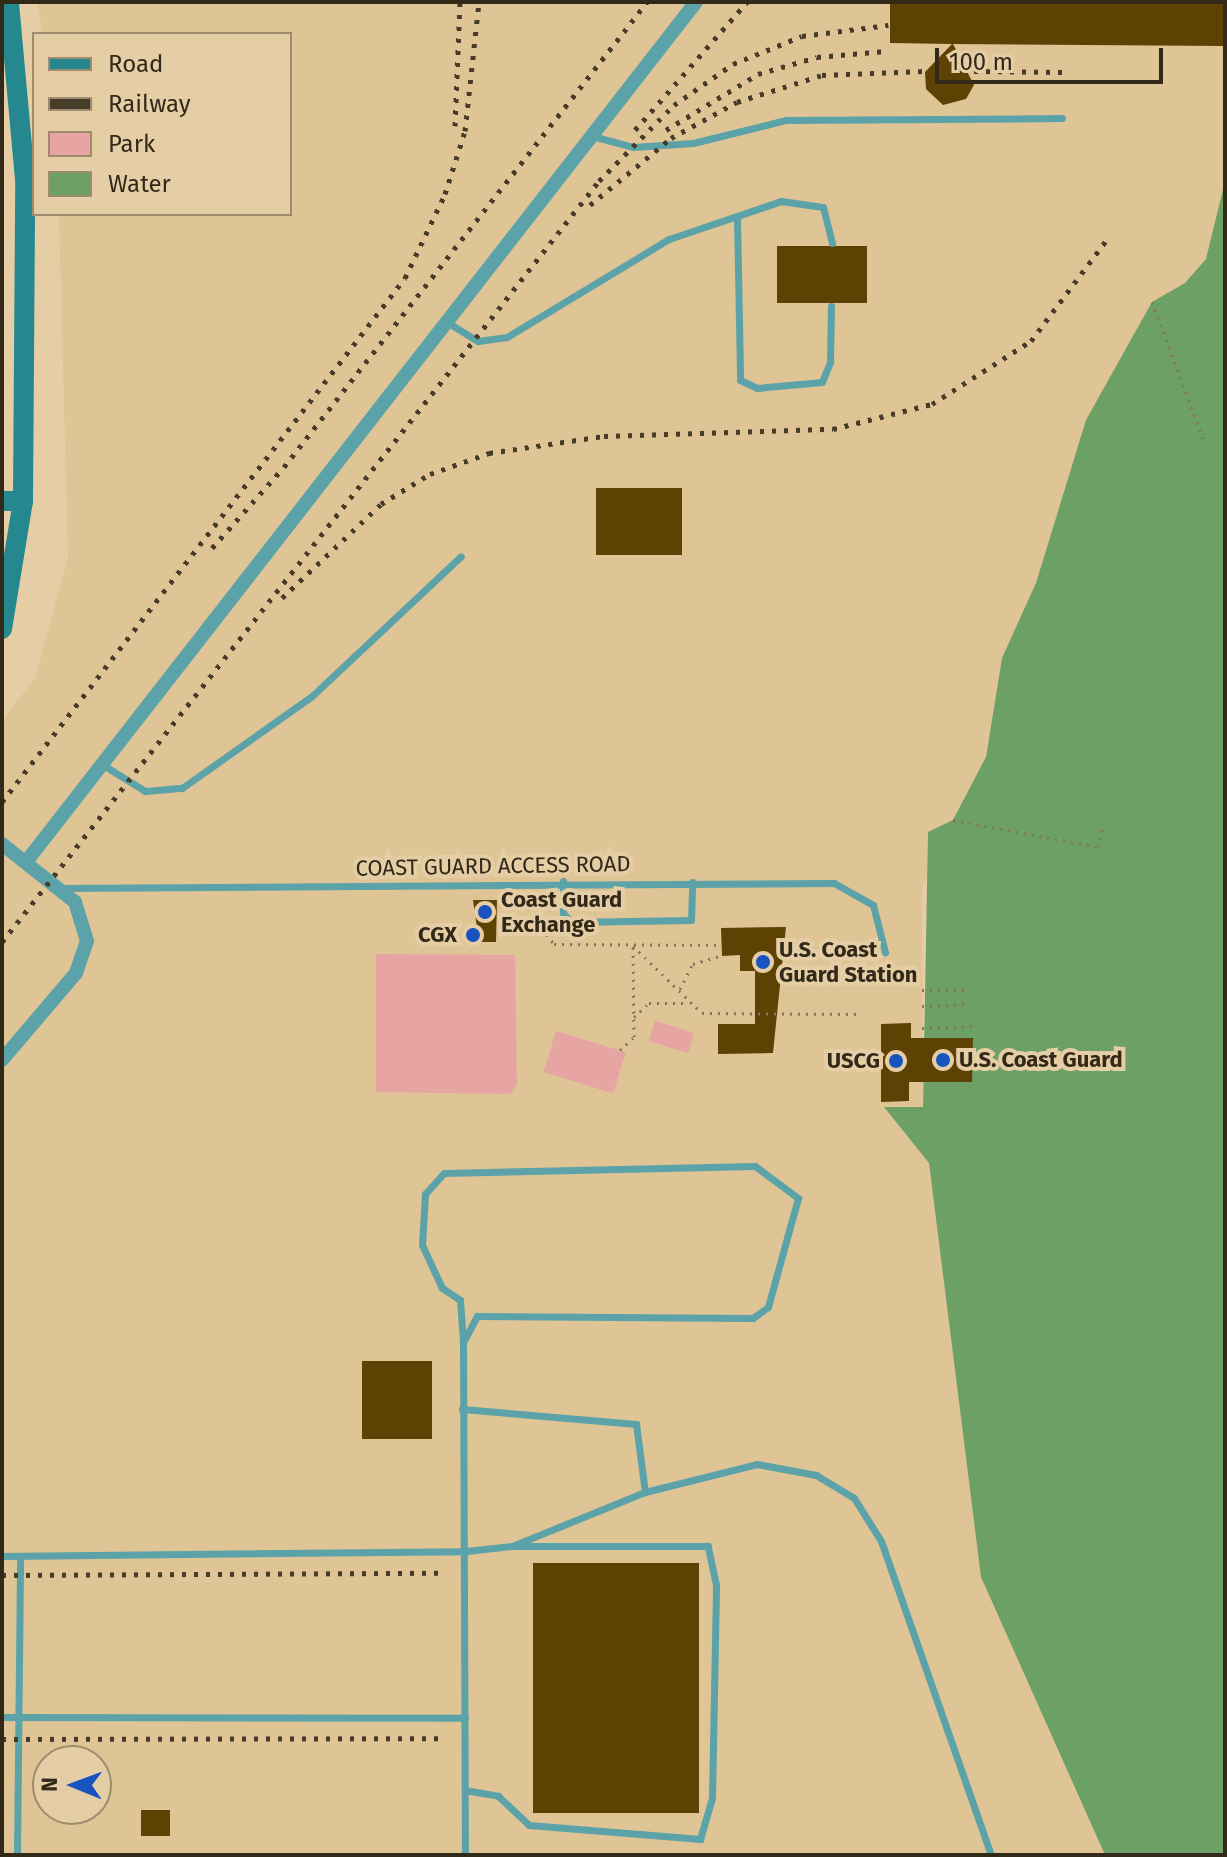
<!DOCTYPE html>
<html>
<head>
<meta charset="utf-8">
<style>
  body { margin:0 }
  #map { position:relative; width:1227px; height:1857px; overflow:hidden; background:#e5cea5; font-family:"Fira Sans",sans-serif }
  div>[style] { position:absolute }
  [style*='--x'] { left:calc(var(--x)*1px); top:calc(var(--y)*1px); width:calc(var(--w)*1px); rotate:calc(var(--a)*1deg) }
  .built>* { inset:0; background:#dfc495 }
  .green>* { inset:0; background:#e6a5a3; transform-origin:0 0 }
  .water>* { inset:0; background:#6da065 }
  .building>* { inset:0; background:#5d4203; transform-origin:0 0 }
  .path>* { height:3px; margin-top:-1.5px; transform-origin:0; background:repeating-linear-gradient(90deg,#85755a 0 2px,transparent 0 8px) }
  .service>* { height:7px; margin:-3.5px; padding:0 3.5px; transform-origin:3.5px; border-radius:3.5px; background:#5ba3a8 }
  .minor>* { height:14px; margin:-7px; padding:0 7px; transform-origin:7px; border-radius:7px; background:#5ba3a8 }
  .secondary>* { height:20px; margin:-10px; padding:0 10px; transform-origin:10px; border-radius:10px; background:#25888e }
  .rail>* { height:5px; margin-top:-2.5px; transform-origin:0; background:repeating-linear-gradient(90deg,#473c29 0 4px,transparent 0 12px) }
  .dots>* { width:22px; height:22px; translate:-50% -50%; box-sizing:border-box; border:4px solid #e5cea5; border-radius:50% }
  span { translate:-50% -50%; white-space:nowrap; text-align:center; line-height:1.15; -webkit-text-stroke:8px #e5cea5; paint-order:stroke }
  .street-label { font-size:22px; color:#322919 }
  .poi-label { font-size:22px; color:#322919; font-weight:700 }
  .left { translate:0 -50%; text-align:left }
  .right { translate:-100% -50%; text-align:right }
  .frame { position:absolute; inset:0; border:4px solid #322919; pointer-events:none }
  .legend { position:absolute; left:32px; top:32px; width:260px; height:184px; box-sizing:border-box; background:#e5cea5; border:2px solid #9d8c6d; margin:0; padding:10px 14px; list-style:none; font-size:24px; color:#322919 }
  .legend li { display:flex; align-items:center; gap:16px; height:40px }
  .legend b { width:40px; border:2px solid #9d8c6d }
  .north { position:absolute; left:32px; top:1745px; width:80px; height:80px; box-sizing:border-box; background:#e5cea5; border:2px solid #9d8c6d; border-radius:50%; rotate:271deg; font-size:22px; font-weight:700; line-height:32px; text-align:center; color:#322919 }
  .north::after { content:''; display:block; margin:auto; width:28px; height:36px; background:#1853bf; clip-path:polygon(50% 0,100% 100%,50% 72%,0 100%) }
  .scale { position:absolute; left:935px; top:48px; width:228px; height:36px; box-sizing:border-box; border:4px solid #322919; border-top:0; padding-left:10px; font-size:24px; line-height:28px; white-space:nowrap; color:#322919; -webkit-text-stroke:6px #e5cea5; paint-order:stroke }
</style>
</head>
<body>
<div id="map">
  <div class="built">
    <i style="clip-path:polygon(evenodd,38px 2px,1225px 2px,1225px 181px,1212px 239px,1206px 259px,1086px 420px,1036px 583px,1002px 658px,986px 757px,922px 888px,923px 1108px,884px 1107px,929px 1163px,981px 1577px,1105px 1855px,2px 1855px,2px 721px,35px 678px,68px 558px,59px 214px,290px 214px,290px 34px,42px 34px,38px 2px,48px 1761px,96px 1761px,96px 1809px,48px 1809px,48px 1761px)"></i>
  </div>
  <div class="green">
    <i style="clip-path:polygon(376px 954px,515px 955px,517px 1084px,510px 1094px,376px 1092px)"></i>
    <i style="left:655px;top:1021px;width:41px;height:21px;rotate:17deg"></i>
    <i style="left:556px;top:1031px;width:73px;height:43px;rotate:17deg"></i>
  </div>
  <div class="water">
    <i style="clip-path:polygon(1225px 181px,1225px 1855px,1105px 1855px,981px 1577px,929px 1163px,884px 1107px,923px 1107px,928px 832px,953px 820px,986px 757px,1002px 658px,1036px 583px,1086px 420px,1152px 302px,1185px 283px,1206px 259px)"></i>
  </div>
  <div class="building">
    <i style="clip-path:polygon(890px 2px,1225px 2px,1225px 46px,953px 44px,974px 85px,966px 99px,943px 105px,926px 89px,925px 72px,952px 44px,890px 43px)"></i>
    <i style="left:777px;top:246px;width:90px;height:57px"></i>
    <i style="left:596px;top:488px;width:86px;height:67px"></i>
    <i style="clip-path:polygon(473px 900px,497px 900px,496px 942px,479px 942px)"></i>
    <i style="clip-path:polygon(786px 927px,773px 1053px,718px 1054px,718px 1024px,755px 1024px,755px 971px,740px 971px,740px 955px,722px 956px,721px 928px)"></i>
    <i style="clip-path:polygon(911px 1023px,911px 1038px,973px 1038px,972px 1082px,909px 1082px,909px 1101px,881px 1102px,881px 1024px)"></i>
    <i style="left:432px;top:1361px;width:78px;height:70px;rotate:90deg"></i>
    <i style="left:699px;top:1563px;width:250px;height:166px;rotate:90deg"></i>
    <i style="left:141px;top:1810px;width:29px;height:26px"></i>
  </div>
  <div class="path">
    <i style="--x:1152;--y:302;--w:148;--a:69.5"></i>
    <i style="--x:953;--y:820;--w:147;--a:10.5"></i>
    <i style="--x:1098;--y:847;--w:25;--a:-76"></i>
    <i style="--x:519;--y:895;--w:60;--a:54.5"></i>
    <i style="--x:554;--y:944;--w:168;--a:0.3"></i>
    <i style="--x:633;--y:946;--w:96;--a:44.2"></i>
    <i style="--x:702;--y:1013;--w:158;--a:0.4"></i>
    <i style="--x:680;--y:989;--w:28;--a:-63"></i>
    <i style="--x:693;--y:964;--w:30;--a:-17"></i>
    <i style="--x:922;--y:990;--w:46;--a:0"></i>
    <i style="--x:922;--y:1006;--w:47;--a:-2.4"></i>
    <i style="--x:634;--y:1017;--w:21;--a:-43"></i>
    <i style="--x:649;--y:1003;--w:38;--a:0"></i>
    <i style="--x:922;--y:1028;--w:54;--a:-2.1"></i>
    <i style="--x:620;--y:1050;--w:19;--a:-43"></i>
    <i style="--x:634;--y:1037;--w:91;--a:-90.6"></i>
  </div>
  <div class="service">
    <i style="--x:592;--y:136;--w:42;--a:15"></i>
    <i style="--x:633;--y:147;--w:60;--a:-3.8"></i>
    <i style="--x:693;--y:143;--w:96;--a:-13.9"></i>
    <i style="--x:786;--y:120;--w:276;--a:-0.4"></i>
    <i style="--x:737;--y:217;--w:163;--a:88.9"></i>
    <i style="--x:740;--y:380;--w:19;--a:25"></i>
    <i style="--x:757;--y:388;--w:65;--a:-5.3"></i>
    <i style="--x:822;--y:382;--w:22;--a:-68"></i>
    <i style="--x:830;--y:362;--w:56;--a:-89"></i>
    <i style="--x:447;--y:322;--w:36;--a:32"></i>
    <i style="--x:478;--y:341;--w:29;--a:-8"></i>
    <i style="--x:507;--y:337;--w:189;--a:-31.2"></i>
    <i style="--x:669;--y:239;--w:118;--a:-18.7"></i>
    <i style="--x:781;--y:201;--w:42;--a:8.1"></i>
    <i style="--x:823;--y:207;--w:37;--a:76"></i>
    <i style="--x:103;--y:765;--w:49;--a:31.8"></i>
    <i style="--x:145;--y:791;--w:37;--a:-5"></i>
    <i style="--x:182;--y:788;--w:159;--a:-35.3"></i>
    <i style="--x:312;--y:696;--w:204;--a:-43.2"></i>
    <i style="--x:563;--y:881;--w:32;--a:90"></i>
    <i style="--x:563;--y:913;--w:12;--a:48"></i>
    <i style="--x:571;--y:922;--w:120;--a:-1"></i>
    <i style="--x:691;--y:920;--w:38;--a:-88"></i>
    <i style="--x:60;--y:888;--w:774;--a:-0.37"></i>
    <i style="--x:834;--y:883;--w:45;--a:29.4"></i>
    <i style="--x:873;--y:905;--w:49;--a:75.7"></i>
    <i style="--x:463;--y:1342;--w:42;--a:-94.1"></i>
    <i style="--x:460;--y:1300;--w:22;--a:-146"></i>
    <i style="--x:442;--y:1288;--w:47;--a:-114.9"></i>
    <i style="--x:422;--y:1245;--w:51;--a:-86.6"></i>
    <i style="--x:425;--y:1194;--w:28;--a:-48"></i>
    <i style="--x:444;--y:1173;--w:311;--a:-1.3"></i>
    <i style="--x:755;--y:1166;--w:54;--a:36.7"></i>
    <i style="--x:798;--y:1198;--w:113;--a:105.4"></i>
    <i style="--x:768;--y:1307;--w:19;--a:144"></i>
    <i style="--x:753;--y:1318;--w:276;--a:-179.6"></i>
    <i style="--x:477;--y:1316;--w:30;--a:118"></i>
    <i style="--x:463;--y:1342;--w:513;--a:89.78"></i>
    <i style="--x:462;--y:1409;--w:175;--a:4.9"></i>
    <i style="--x:636;--y:1424;--w:69;--a:82.5"></i>
    <i style="--x:2;--y:1556;--w:464;--a:-0.6"></i>
    <i style="--x:466;--y:1551;--w:46;--a:-6.2"></i>
    <i style="--x:512;--y:1546;--w:144;--a:-22.1"></i>
    <i style="--x:645;--y:1492;--w:115;--a:-14"></i>
    <i style="--x:757;--y:1464;--w:60;--a:10.6"></i>
    <i style="--x:816;--y:1475;--w:44;--a:31.2"></i>
    <i style="--x:854;--y:1498;--w:51;--a:57.9"></i>
    <i style="--x:881;--y:1541;--w:333;--a:70.7"></i>
    <i style="--x:2;--y:1717;--w:463;--a:0.1"></i>
    <i style="--x:465;--y:1790;--w:34;--a:10"></i>
    <i style="--x:498;--y:1796;--w:42;--a:43.1"></i>
    <i style="--x:529;--y:1825;--w:172;--a:4.7"></i>
    <i style="--x:700;--y:1839;--w:43;--a:-73.7"></i>
    <i style="--x:712;--y:1798;--w:213;--a:-88.9"></i>
    <i style="--x:716;--y:1585;--w:40;--a:-102"></i>
    <i style="--x:708;--y:1546;--w:193;--a:180"></i>
    <i style="--x:17;--y:1855;--w:299;--a:-89.4"></i>
  </div>
  <div class="minor">
    <i style="--x:2;--y:844;--w:93;--a:38.5"></i>
    <i style="--x:75;--y:902;--w:41;--a:72.9"></i>
    <i style="--x:87;--y:941;--w:34;--a:109"></i>
    <i style="--x:76;--y:973;--w:114;--a:130.4"></i>
    <i style="--x:26;--y:862;--w:1090;--a:-52.08"></i>
  </div>
  <div class="secondary">
    <i style="--x:2;--y:501;--w:21;--a:0"></i>
    <i style="--x:2;--y:629;--w:130;--a:-80.7"></i>
    <i style="--x:23;--y:501;--w:322;--a:-89.6"></i>
    <i style="--x:25;--y:179;--w:178;--a:-95.2"></i>
  </div>
  <div class="rail">
    <i style="--x:974;--y:71;--w:89;--a:0.6"></i>
    <i style="--x:455;--y:126;--w:124;--a:-87.7"></i>
    <i style="--x:635;--y:130;--w:170;--a:-48.8"></i>
    <i style="--x:666;--y:130;--w:108;--a:-31.3"></i>
    <i style="--x:758;--y:74;--w:61;--a:-16.1"></i>
    <i style="--x:817;--y:57;--w:69;--a:-5"></i>
    <i style="--x:590;--y:205;--w:105;--a:-39.6"></i>
    <i style="--x:671;--y:138;--w:75;--a:-28.6"></i>
    <i style="--x:737;--y:102;--w:89;--a:-17.6"></i>
    <i style="--x:822;--y:75;--w:102;--a:-2.2"></i>
    <i style="--x:212;--y:548;--w:108;--a:-48.4"></i>
    <i style="--x:284;--y:467;--w:590;--a:-52.02"></i>
    <i style="--x:282;--y:598;--w:137;--a:-43.5"></i>
    <i style="--x:381;--y:504;--w:57;--a:-31.5"></i>
    <i style="--x:430;--y:474;--w:63;--a:-19.6"></i>
    <i style="--x:489;--y:453;--w:116;--a:-8.4"></i>
    <i style="--x:604;--y:436;--w:229;--a:-1.8"></i>
    <i style="--x:833;--y:429;--w:102;--a:-14.2"></i>
    <i style="--x:932;--y:404;--w:117;--a:-32.5"></i>
    <i style="--x:1031;--y:341;--w:129;--a:-53.2"></i>
    <i style="--x:2;--y:802;--w:661;--a:-52.44"></i>
    <i style="--x:405;--y:278;--w:93;--a:-64.5"></i>
    <i style="--x:445;--y:194;--w:66;--a:-72.4"></i>
    <i style="--x:465;--y:131;--w:130;--a:-83.8"></i>
    <i style="--x:2;--y:942;--w:967;--a:-51.89"></i>
    <i style="--x:599;--y:181;--w:107;--a:-45.4"></i>
    <i style="--x:674;--y:105;--w:72;--a:-34.8"></i>
    <i style="--x:733;--y:64;--w:74;--a:-22.1"></i>
    <i style="--x:802;--y:36;--w:87;--a:-7.3"></i>
    <i style="--x:2;--y:1575;--w:440;--a:-0.3"></i>
    <i style="--x:2;--y:1739;--w:440;--a:-0.1"></i>
  </div>
  <div class="dots">
    <i style="left:485px;top:912px;background:#1853bf"></i>
    <i style="left:473px;top:935px;background:#1853bf"></i>
    <i style="left:763px;top:962px;background:#1853bf"></i>
    <i style="left:943px;top:1060px;background:#1853bf"></i>
    <i style="left:896px;top:1061px;background:#1853bf"></i>
  </div>
  <div class="street-label">
    <span style="left:493px;top:866px;rotate:-1deg">COAST GUARD ACCESS ROAD</span>
  </div>
  <div class="poi-label">
    <span class="left" style="left:501px;top:912px">Coast Guard<br>Exchange</span>
    <span class="right" style="left:457px;top:935px">CGX</span>
    <span class="left" style="left:779px;top:962px">U.S. Coast<br>Guard Station</span>
    <span class="left" style="left:959px;top:1060px">U.S. Coast Guard</span>
    <span class="right" style="left:880px;top:1061px">USCG</span>
  </div>
  <div class="frame"></div>
  <ul class="legend">
  <li><b style="height:10px;background:#25888e"></b>Road</li>
  <li><b style="height:10px;background:#473c29"></b>Railway</li>
  <li><b style="height:22px;background:#e6a5a3"></b>Park</li>
  <li><b style="height:22px;background:#6da065"></b>Water</li>
  </ul>
  <div class="north">N</div>
  <div class="scale">100 m</div>
</div>
</body>
</html>
